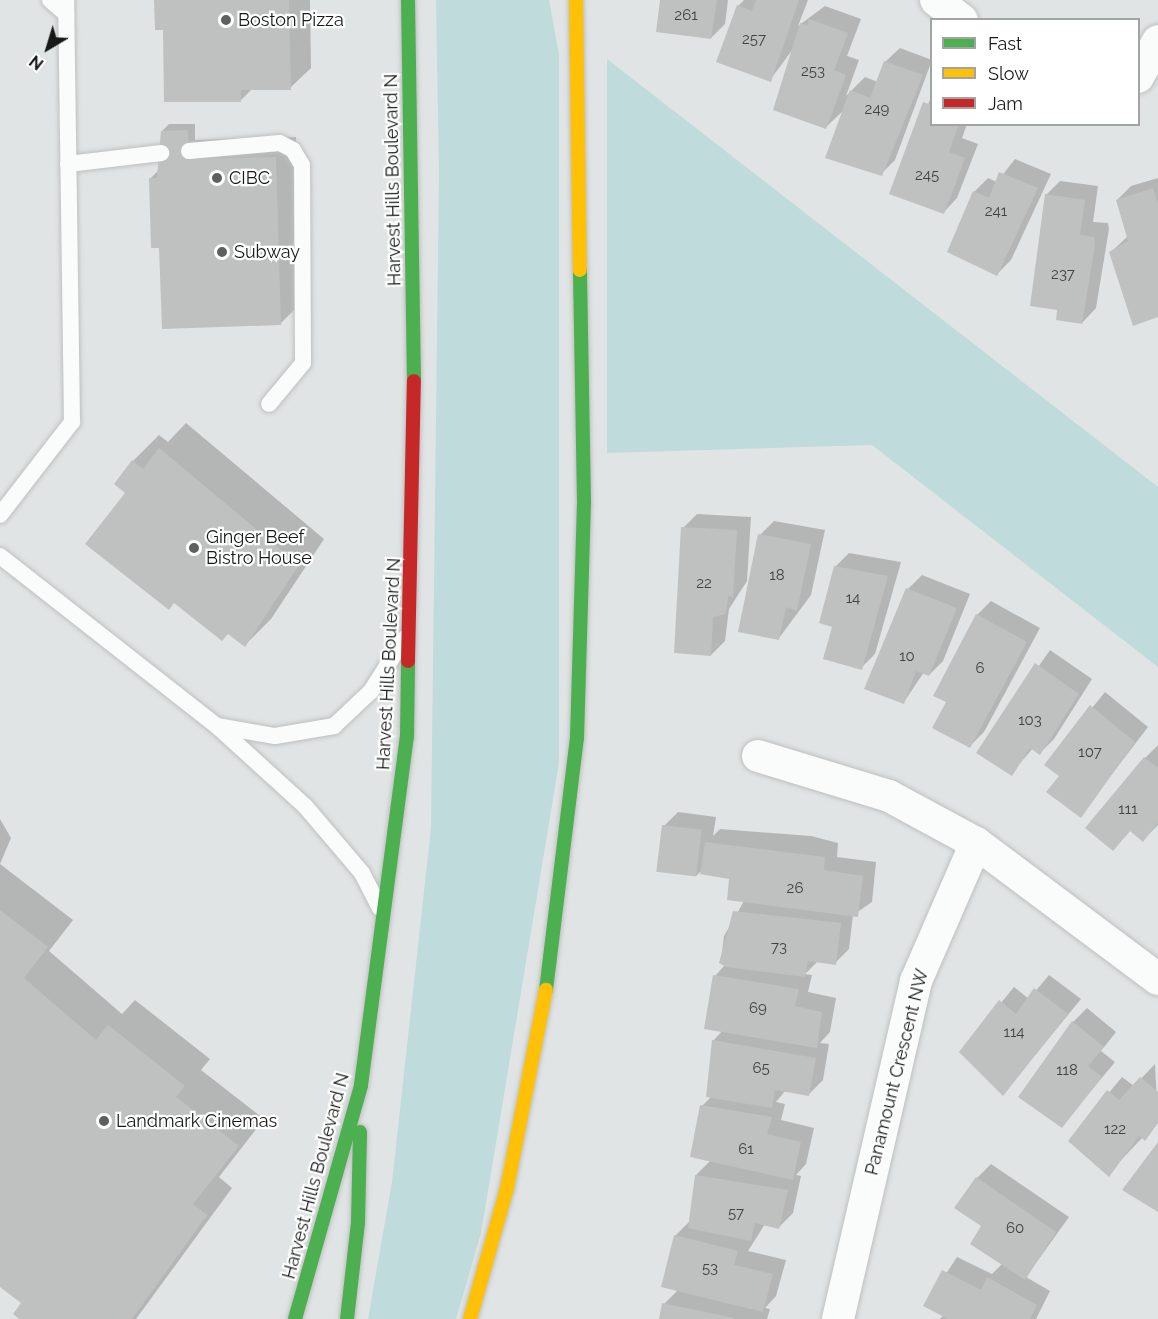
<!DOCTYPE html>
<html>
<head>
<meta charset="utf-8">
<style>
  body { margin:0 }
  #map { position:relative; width:1158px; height:1319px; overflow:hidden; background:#e1e4e4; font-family:Raleway,sans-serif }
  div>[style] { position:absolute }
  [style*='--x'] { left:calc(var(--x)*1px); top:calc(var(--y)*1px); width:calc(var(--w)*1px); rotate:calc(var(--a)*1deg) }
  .green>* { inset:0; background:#bfdbdb }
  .shadow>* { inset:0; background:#0003 }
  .building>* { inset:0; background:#bfc1c1; transform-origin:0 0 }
  .roads { filter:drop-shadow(0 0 2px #bec0c0) drop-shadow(0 0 2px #bec0c0) }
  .lane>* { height:16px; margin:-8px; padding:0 8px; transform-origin:8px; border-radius:8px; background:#fafbfb }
  .street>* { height:32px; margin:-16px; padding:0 16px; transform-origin:16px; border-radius:16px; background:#fafbfb }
  .fast>* { height:14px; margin:-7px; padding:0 7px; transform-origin:7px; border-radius:7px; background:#4caf50 }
  .slow>* { height:14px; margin:-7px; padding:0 7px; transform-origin:7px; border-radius:7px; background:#ffc107 }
  .jam>* { height:14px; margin:-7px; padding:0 7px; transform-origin:7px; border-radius:7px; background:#c62828 }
  .dots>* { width:16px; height:16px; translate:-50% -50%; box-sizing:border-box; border:3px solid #fff; border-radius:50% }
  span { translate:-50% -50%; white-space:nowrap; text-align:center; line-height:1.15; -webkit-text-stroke:4.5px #fff; paint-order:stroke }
  .number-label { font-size:15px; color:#414343 }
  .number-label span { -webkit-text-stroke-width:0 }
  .poi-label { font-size:18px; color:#171919 }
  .left { translate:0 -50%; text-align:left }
  .street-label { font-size:18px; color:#171919 }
  .legend { position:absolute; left:930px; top:18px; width:210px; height:108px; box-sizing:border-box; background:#fff; border:2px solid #a2a3a3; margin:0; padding:8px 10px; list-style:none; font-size:18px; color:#171919 }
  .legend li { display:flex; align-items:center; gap:12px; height:30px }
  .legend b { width:30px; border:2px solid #a2a3a3 }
  .north { position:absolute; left:18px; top:18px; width:60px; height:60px; -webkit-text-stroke:4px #fff; paint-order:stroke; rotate:218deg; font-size:16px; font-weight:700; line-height:24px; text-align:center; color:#171919 }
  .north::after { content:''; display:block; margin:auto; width:21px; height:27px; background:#171919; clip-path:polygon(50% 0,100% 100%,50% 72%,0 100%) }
</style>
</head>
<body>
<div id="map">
  <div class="green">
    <i style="clip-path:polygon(436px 0,549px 0,559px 54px,559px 763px,481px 1233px,456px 1319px,368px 1319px,392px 1182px,431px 828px,439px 173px)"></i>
    <i style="clip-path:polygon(607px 59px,1158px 487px,1158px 667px,872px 445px,607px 453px)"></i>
  </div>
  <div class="shadow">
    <i style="clip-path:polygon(156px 0,310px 0,311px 68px,290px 88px,252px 89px,241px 100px,164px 29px)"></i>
    <i style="clip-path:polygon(662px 0,728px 0,725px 24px,711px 38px)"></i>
    <i style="clip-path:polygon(744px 0,808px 0,798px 26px,825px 6px,861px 19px,847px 56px,859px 60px,846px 96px,865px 77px,878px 82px,885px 62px,900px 48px,932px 60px,895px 160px,881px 174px,845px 109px,826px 127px,793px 49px,770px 80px,738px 6px)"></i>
    <i style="clip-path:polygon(932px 95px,932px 124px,967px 124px,962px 138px,978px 144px,957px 198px,943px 213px,891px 193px)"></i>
    <i style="clip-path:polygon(169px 124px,195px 124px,195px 140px,296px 137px,301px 303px,280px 324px,161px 246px,150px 179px,158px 171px,162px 131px)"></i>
    <i style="clip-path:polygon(1015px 159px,1051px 174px,1011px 260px,997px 274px,974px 192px,988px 178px,997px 182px)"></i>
    <i style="clip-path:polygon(1158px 178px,1158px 315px,1110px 253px,1128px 236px,1117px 200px,1131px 186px)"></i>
    <i style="clip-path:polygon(1060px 181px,1098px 186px,1093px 222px,1108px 223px,1109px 229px,1096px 308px,1082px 323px,1059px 308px,1046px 195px)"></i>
    <i style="clip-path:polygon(186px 423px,324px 539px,271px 619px,245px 645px,127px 492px,133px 461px,159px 435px,168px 442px)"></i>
    <i style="clip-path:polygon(697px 514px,751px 517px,747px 581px,729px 609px,725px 641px,711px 655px,683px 528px)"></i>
    <i style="clip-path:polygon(774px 521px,825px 530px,811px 595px,779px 638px,760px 535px)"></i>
    <i style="clip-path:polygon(849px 553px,901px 562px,875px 654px,861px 668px,834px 626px,835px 567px)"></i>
    <i style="clip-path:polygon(922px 575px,970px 594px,943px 661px,929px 675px,924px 672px,904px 702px,908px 589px)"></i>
    <i style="clip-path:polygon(991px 601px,1040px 628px,984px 732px,970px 746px,948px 701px,977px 615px)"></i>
    <i style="clip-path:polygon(1050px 650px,1092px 679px,1054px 739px,1040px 753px,1033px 748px,1011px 774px,978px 753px)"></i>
    <i style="clip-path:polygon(1105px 692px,1148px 727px,1080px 816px,1061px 775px,1047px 764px)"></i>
    <i style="clip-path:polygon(1158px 745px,1158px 825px,1143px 840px,1131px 830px,1113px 849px,1145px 758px)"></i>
    <i style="clip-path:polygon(678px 812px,716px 817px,713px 836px,720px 829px,811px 836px,838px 843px,837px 857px,876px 862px,872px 902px,853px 915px,849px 949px,835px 963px,818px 961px,805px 974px,812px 975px,808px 992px,836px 998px,830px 1032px,820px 1043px,829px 1044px,823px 1080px,809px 1094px,786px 1090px,776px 1102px,785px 1104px,781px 1120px,814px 1128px,806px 1164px,796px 1175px,801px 1176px,793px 1213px,779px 1227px,765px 1224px,748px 1251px,786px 1260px,776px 1296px,765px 1308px,770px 1309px,767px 1319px,661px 1319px,664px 1304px,678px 1290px,676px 1235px,690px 1221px,696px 1175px,711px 1160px,702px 1106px,711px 1097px,713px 1041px,723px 1030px,715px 976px,725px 965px,721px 962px,724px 936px,744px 901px,731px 877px,702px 870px,696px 876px,664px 826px)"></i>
    <i style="clip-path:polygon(0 819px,11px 838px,0 864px,73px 920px,49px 951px,122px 1014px,135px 1000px,210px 1059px,201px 1070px,264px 1119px,219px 1177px,232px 1188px,136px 1319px,22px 1319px,23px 1303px,0 1285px)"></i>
    <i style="clip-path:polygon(1049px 975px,1081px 999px,1003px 1094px,961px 1052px,1014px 987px,1029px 999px)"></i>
    <i style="clip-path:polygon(1087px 1008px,1116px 1032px,1101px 1051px,1115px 1062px,1062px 1126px,1073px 1022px)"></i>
    <i style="clip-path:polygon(1155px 1064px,1158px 1121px,1108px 1174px,1070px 1140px,1122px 1077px,1134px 1086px)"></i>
    <i style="clip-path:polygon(991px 1164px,1069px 1217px,1026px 1277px,1050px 1291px,1036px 1319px,940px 1319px,944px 1315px,925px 1306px,957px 1257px,992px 1274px,1002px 1264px,977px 1178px)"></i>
  </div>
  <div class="building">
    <i style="clip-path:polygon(154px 0,289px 0,291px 90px,241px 90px,241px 102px,164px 102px,163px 30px,155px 30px)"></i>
    <i style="clip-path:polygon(660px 0,717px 0,711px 39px,656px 32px)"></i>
    <i style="clip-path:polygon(756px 0,799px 0,771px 82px,716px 62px,737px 5px,752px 11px)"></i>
    <i style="clip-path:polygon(809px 19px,848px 33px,834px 70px,846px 75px,826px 129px,773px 110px,800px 23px,807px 25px)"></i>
    <i style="clip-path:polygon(884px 61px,923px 75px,882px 176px,825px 158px,850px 90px,870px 98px)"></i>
    <i style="clip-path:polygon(923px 102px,932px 105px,932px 124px,959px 124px,949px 152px,965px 158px,944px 214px,889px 194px)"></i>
    <i style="clip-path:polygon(188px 130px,189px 159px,276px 157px,281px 325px,162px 329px,159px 248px,151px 248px,149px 178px,157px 178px,161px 131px)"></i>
    <i style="clip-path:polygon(999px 172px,1038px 188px,997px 276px,947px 252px,973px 191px,989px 198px)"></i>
    <i style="clip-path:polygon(1153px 188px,1158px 204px,1158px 317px,1133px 326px,1109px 252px,1128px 241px,1116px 200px)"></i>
    <i style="clip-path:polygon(1045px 194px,1085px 200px,1080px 235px,1094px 237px,1095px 244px,1082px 324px,1056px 320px,1057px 310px,1030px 306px)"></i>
    <i style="clip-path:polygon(159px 448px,299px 565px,245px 647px,228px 634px,222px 641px,174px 603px,169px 610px,85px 544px,125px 493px,114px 484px,132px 460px,143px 469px)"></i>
    <i style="clip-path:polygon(681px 527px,737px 530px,733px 597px,728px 596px,726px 614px,713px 617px,711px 656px,674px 653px)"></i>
    <i style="clip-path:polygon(758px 534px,811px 544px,797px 611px,786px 607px,779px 640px,738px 632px)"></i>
    <i style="clip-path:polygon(834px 566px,888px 576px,862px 670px,823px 659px,832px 627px,819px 623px)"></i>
    <i style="clip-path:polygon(906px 588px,957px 608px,929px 676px,916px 671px,904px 704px,864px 689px)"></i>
    <i style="clip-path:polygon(976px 614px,1027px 642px,970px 748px,932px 728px,946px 702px,933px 696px)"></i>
    <i style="clip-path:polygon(1035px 663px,1079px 694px,1040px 755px,1030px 748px,1012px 776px,976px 753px)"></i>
    <i style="clip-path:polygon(1090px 705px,1135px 742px,1081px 818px,1046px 792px,1059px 776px,1044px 765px)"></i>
    <i style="clip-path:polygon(1144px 757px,1158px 768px,1158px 823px,1143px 842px,1130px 831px,1113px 851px,1085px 828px)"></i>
    <i style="left:662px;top:825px;width:40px;height:47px;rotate:7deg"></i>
    <i style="clip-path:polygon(705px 842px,825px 857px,824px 870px,863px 876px,858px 917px,727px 900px,729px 879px,700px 874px)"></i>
    <i style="clip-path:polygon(0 910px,48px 947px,24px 978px,96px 1040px,108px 1025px,185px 1086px,176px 1097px,239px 1146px,193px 1204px,207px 1215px,132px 1319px,19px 1319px,13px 1314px,21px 1303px,0 1287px)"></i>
    <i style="clip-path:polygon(733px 911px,841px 923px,836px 965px,808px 961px,805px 977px,726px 967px,719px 963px)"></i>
    <i style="clip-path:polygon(713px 975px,799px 989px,795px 1006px,822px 1012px,817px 1048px,704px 1029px)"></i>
    <i style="clip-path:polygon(1034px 988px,1068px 1014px,1003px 1096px,959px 1052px,999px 1000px,1016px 1014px)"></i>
    <i style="clip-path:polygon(1072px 1021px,1104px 1047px,1088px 1066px,1102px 1077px,1062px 1128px,1018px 1097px)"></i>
    <i style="clip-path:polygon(712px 1040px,816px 1058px,809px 1096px,775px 1090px,772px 1108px,706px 1097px)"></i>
    <i style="clip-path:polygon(1140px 1077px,1158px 1092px,1158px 1123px,1145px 1141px,1139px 1136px,1109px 1177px,1068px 1141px,1107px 1090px,1119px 1100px)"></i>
    <i style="clip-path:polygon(700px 1105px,772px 1117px,767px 1134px,801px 1142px,793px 1180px,690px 1157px)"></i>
    <i style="clip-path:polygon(1158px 1142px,1158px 1212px,1122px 1190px)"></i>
    <i style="clip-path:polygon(695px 1175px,788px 1190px,779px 1229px,755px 1223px,751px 1241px,688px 1228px)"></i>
    <i style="clip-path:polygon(976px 1177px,1056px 1232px,1025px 1280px,970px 1244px,981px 1226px,954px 1208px)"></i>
    <i style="clip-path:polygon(674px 1235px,738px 1251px,734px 1265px,773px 1274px,763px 1312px,661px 1287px)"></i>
    <i style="clip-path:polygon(942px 1270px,981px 1290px,987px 1277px,1037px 1305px,1030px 1319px,948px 1319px,923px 1306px)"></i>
    <i style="clip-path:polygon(662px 1303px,734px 1318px,734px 1319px,659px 1319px)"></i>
  </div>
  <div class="roads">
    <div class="lane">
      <i style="--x:50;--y:0;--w:21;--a:41"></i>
      <i style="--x:189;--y:151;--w:91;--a:-5"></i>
      <i style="--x:280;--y:143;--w:15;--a:28"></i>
      <i style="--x:293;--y:150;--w:17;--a:59"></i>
      <i style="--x:302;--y:165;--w:198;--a:89.7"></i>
      <i style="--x:303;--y:363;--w:53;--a:129.7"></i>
      <i style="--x:68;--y:164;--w:94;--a:-6.7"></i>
      <i style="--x:0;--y:515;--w:118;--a:-52.3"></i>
      <i style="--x:72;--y:422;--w:422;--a:-90.8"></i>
      <i style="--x:0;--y:556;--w:276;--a:38.1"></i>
      <i style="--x:217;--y:726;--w:119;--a:42.3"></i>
      <i style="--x:305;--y:806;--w:88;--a:49.6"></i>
      <i style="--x:362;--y:873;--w:39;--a:63"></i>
      <i style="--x:217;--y:726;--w:59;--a:9.8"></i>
      <i style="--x:275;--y:736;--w:60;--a:-9.6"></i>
      <i style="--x:334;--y:726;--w:51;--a:-43.4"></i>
      <i style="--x:371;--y:691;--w:62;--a:-57.6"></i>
    </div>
    <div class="street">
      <i style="--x:936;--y:0;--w:33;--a:38"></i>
      <i style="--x:1138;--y:77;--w:41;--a:-60.9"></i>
      <i style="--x:758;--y:756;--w:137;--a:17"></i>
      <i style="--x:889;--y:796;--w:99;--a:28.4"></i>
      <i style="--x:976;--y:843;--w:227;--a:36.8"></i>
      <i style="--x:838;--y:1319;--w:347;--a:-77"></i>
      <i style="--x:916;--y:981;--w:150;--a:-66.5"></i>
    </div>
    <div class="fast">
      <i style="--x:408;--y:0;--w:381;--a:89.1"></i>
      <i style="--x:546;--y:990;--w:254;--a:-83"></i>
      <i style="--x:577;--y:738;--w:236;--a:-88.3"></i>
      <i style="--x:584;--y:502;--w:232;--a:-91"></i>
      <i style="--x:295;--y:1319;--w:243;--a:-74.2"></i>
      <i style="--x:361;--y:1085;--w:351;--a:-82.5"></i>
      <i style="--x:407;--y:737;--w:76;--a:-89.2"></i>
      <i style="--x:347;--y:1319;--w:98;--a:-83.5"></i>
      <i style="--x:358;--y:1222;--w:90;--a:-88.7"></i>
    </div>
    <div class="slow">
      <i style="--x:576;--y:0;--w:270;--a:89.2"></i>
      <i style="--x:470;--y:1319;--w:136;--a:-74.2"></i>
      <i style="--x:507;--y:1188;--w:202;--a:-78.9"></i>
    </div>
    <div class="jam">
      <i style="--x:408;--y:661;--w:280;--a:-88.8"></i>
    </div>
  </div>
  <div class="dots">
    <i style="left:226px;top:20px;background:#5e6060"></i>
    <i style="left:217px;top:178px;background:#5e6060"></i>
    <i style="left:222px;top:252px;background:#5e6060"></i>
    <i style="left:194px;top:548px;background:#5e6060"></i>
    <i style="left:104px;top:1121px;background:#5e6060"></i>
  </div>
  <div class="number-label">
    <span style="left:686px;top:16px">261</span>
    <span style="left:754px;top:40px">257</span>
    <span style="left:813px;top:72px">253</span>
    <span style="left:877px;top:110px">249</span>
    <span style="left:927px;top:176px">245</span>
    <span style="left:996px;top:212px">241</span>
    <span style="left:1063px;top:275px">237</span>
    <span style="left:777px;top:576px">18</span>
    <span style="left:704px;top:584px">22</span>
    <span style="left:853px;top:599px">14</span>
    <span style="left:907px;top:657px">10</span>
    <span style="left:980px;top:669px">6</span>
    <span style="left:1030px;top:721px">103</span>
    <span style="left:1090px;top:753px">107</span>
    <span style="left:1128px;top:810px">111</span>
    <span style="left:795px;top:889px">26</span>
    <span style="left:779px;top:948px">73</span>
    <span style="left:758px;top:1009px">69</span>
    <span style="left:1014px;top:1033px">114</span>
    <span style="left:761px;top:1069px">65</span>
    <span style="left:1067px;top:1071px">118</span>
    <span style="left:1115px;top:1130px">122</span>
    <span style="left:746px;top:1150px">61</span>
    <span style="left:736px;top:1214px">57</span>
    <span style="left:1015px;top:1229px">60</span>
    <span style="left:710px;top:1269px">53</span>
  </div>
  <div class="poi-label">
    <span class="left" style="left:238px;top:20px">Boston Pizza</span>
    <span class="left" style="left:229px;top:178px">CIBC</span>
    <span class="left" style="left:234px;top:252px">Subway</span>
    <span class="left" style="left:206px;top:548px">Ginger Beef<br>Bistro House</span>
    <span class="left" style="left:116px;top:1121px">Landmark Cinemas</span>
  </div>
  <div class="street-label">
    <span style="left:393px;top:180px;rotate:-91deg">Harvest Hills Boulevard N</span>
    <span style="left:389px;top:664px;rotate:-87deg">Harvest Hills Boulevard N</span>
    <span style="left:897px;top:1072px;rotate:-76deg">Panamount Crescent NW</span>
    <span style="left:316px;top:1176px;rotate:-75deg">Harvest Hills Boulevard N</span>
  </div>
  <ul class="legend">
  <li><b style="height:8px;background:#4caf50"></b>Fast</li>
  <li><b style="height:8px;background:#ffc107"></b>Slow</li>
  <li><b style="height:8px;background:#c62828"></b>Jam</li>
  </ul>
  <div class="north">N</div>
</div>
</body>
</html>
